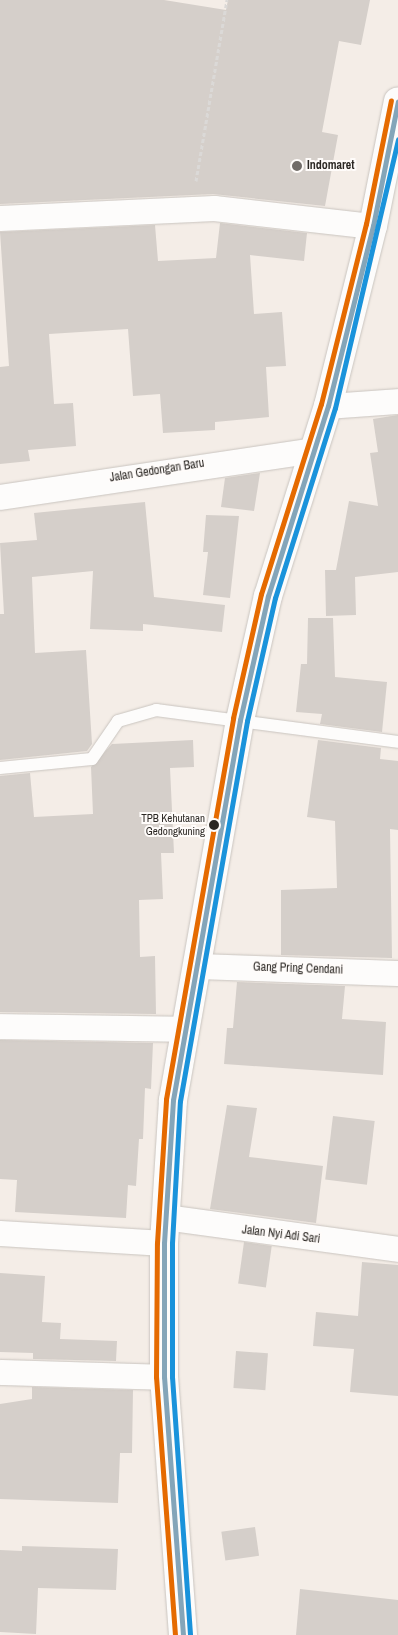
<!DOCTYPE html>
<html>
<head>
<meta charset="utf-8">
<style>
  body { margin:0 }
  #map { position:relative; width:398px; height:1635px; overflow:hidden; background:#f4ede7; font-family:"Archivo Narrow",sans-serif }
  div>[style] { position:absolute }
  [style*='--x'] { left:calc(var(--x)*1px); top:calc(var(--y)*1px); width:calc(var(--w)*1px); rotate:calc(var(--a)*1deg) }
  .building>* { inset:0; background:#d5cfca; transform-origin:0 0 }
  .path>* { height:3px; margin-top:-1.5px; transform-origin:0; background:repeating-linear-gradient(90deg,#dbd9d7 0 4px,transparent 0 6.5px) }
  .roads { filter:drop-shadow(0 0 1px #c9c4bf) drop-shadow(0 0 1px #c9c4bf) }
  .lane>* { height:12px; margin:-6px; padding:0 6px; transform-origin:6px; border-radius:6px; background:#fdfcfb }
  .street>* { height:25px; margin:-12.5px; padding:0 12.5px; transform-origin:12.5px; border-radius:12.5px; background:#fdfcfb }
  .primary>* { height:28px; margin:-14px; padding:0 14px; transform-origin:14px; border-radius:14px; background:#fdfcfb }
  .bus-1>* { height:5px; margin:-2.5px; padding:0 2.5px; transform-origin:2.5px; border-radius:2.5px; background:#84a5b9 }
  .bus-2>* { height:5px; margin:-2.5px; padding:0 2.5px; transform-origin:2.5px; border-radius:2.5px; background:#1a93db }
  .bus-3>* { height:5px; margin:-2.5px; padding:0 2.5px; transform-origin:2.5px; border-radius:2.5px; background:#e56a00 }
  .dots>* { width:14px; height:14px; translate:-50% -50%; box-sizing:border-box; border:2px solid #fffcfa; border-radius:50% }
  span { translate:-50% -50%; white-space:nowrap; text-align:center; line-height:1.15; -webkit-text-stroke:4px #fffcfa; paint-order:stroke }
  .bus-label { font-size:11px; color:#2b2723 }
  .right { translate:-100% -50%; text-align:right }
  .poi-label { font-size:12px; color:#2b2723; font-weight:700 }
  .left { translate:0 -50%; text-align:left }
  .street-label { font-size:12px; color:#2b2723 }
</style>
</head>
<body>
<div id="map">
  <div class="building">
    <i style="clip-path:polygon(0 0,164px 0,226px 10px,228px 0,370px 0,361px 45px,339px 41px,322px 132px,338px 135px,325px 206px,213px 194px,0 204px)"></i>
    <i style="clip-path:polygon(220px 223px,307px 233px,304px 261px,250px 255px,254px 314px,282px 312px,286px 366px,266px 367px,269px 417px,215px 422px,215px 430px,163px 433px,160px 394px,133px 396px,128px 329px,49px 334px,54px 404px,73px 403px,76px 446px,28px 450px,30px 461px,0 464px,0 367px,9px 366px,0 232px,155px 225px,158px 261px,216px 258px)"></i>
    <i style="clip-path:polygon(398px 415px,398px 572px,355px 577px,356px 615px,326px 616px,325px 570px,336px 570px,349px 501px,378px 506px,370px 453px,378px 452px,373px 419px)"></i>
    <i style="clip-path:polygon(260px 473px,254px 511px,221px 507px,225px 478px)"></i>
    <i style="clip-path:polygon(145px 502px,154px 597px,225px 605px,222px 632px,143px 624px,143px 631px,90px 629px,93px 571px,32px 577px,35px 653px,86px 650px,92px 744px,87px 751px,0 760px,0 614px,4px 614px,0 543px,37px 540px,34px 513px)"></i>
    <i style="clip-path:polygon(206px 515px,239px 516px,230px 598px,203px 595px,208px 552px,203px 552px)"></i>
    <i style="clip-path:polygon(308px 618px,333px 618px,335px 677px,387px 682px,382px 732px,320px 724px,322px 714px,296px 712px,301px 664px,307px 664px)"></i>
    <i style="clip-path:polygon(193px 740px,194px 767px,170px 768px,174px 853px,161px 853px,163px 899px,139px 900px,140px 957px,155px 956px,156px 1014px,0 1012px,0 776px,30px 773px,34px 817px,93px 814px,91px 767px,112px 744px)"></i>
    <i style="clip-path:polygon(318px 740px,381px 748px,380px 759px,398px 761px,398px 830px,390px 829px,392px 958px,281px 955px,281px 890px,337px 888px,335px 821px,307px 817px)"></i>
    <i style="clip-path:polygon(237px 982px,345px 986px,342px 1019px,386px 1022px,383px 1075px,224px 1064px,227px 1028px,233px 1028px)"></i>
    <i style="clip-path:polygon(0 1040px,153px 1043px,151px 1089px,145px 1088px,143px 1139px,139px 1139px,136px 1186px,128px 1185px,126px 1218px,15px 1212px,17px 1180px,0 1179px)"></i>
    <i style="clip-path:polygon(227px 1105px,257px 1108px,249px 1157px,323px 1166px,316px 1223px,210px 1209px)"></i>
    <i style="left:333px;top:1116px;width:42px;height:64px;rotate:7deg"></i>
    <i style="left:244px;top:1242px;width:28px;height:42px;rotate:8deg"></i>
    <i style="clip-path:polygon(362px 1262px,398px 1265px,398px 1396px,350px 1392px,354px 1349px,313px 1346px,316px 1312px,358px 1316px)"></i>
    <i style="clip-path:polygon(0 1273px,45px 1276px,42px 1322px,61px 1323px,60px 1339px,117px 1341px,116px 1361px,33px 1359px,33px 1353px,0 1352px)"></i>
    <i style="left:236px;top:1351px;width:32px;height:37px;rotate:4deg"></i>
    <i style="clip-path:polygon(32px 1387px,133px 1390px,132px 1453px,120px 1453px,118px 1503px,0 1499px,0 1404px,32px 1399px)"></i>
    <i style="left:255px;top:1527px;width:29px;height:34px;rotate:82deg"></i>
    <i style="clip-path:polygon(22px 1546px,118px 1549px,116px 1590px,38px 1588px,36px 1634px,0 1632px,0 1550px,22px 1551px)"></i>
    <i style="clip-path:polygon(300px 1589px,398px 1600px,398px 1635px,296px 1635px)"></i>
  </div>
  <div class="path">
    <i style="--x:196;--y:181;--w:184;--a:-80.3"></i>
  </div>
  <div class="roads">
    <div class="lane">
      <i style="--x:0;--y:768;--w:92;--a:-5.6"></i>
      <i style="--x:92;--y:759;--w:46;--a:-55.6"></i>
      <i style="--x:118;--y:721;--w:40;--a:-16"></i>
      <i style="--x:156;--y:710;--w:244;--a:7.5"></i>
    </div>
    <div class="street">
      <i style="--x:0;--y:218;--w:214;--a:-2.7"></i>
      <i style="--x:214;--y:208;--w:160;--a:6.5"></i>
      <i style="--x:328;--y:406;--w:70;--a:-4.1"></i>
      <i style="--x:0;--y:497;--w:318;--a:-8.5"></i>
      <i style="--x:197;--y:966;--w:201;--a:2"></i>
      <i style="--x:0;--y:1026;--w:185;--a:0.9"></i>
      <i style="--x:165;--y:1217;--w:235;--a:7.8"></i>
      <i style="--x:0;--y:1233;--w:164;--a:3.5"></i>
      <i style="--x:0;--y:1372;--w:164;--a:1.7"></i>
    </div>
    <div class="primary">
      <i style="--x:183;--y:1635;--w:259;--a:-94.2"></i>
      <i style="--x:164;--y:1377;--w:134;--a:-90"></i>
      <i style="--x:164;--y:1243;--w:143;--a:-86.4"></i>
      <i style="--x:173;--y:1100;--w:386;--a:-80"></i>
      <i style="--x:240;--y:720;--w:127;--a:-77.3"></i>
      <i style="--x:268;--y:596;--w:199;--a:-72.5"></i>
      <i style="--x:328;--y:406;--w:186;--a:-76"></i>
      <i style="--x:373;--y:226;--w:127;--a:-78.7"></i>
    </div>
  </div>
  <div class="bus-1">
    <i style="--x:183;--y:1635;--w:259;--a:-94.2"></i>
    <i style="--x:164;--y:1377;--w:134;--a:-90"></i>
    <i style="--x:164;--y:1243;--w:143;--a:-86.4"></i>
    <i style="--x:173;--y:1100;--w:386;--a:-80"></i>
    <i style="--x:240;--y:720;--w:127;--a:-77.3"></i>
    <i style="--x:268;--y:596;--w:199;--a:-72.5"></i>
    <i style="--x:328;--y:406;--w:186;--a:-76"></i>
    <i style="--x:373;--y:226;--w:127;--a:-78.7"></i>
  </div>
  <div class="bus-2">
    <i style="--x:190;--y:1634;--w:258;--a:-94"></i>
    <i style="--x:172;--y:1377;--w:134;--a:-90"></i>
    <i style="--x:172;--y:1243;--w:142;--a:-86.8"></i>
    <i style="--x:180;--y:1101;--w:386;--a:-80"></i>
    <i style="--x:247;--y:721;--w:126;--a:-77.2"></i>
    <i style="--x:275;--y:598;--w:199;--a:-72.5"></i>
    <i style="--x:335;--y:408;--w:276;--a:-76.8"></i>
  </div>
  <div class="bus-3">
    <i style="--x:175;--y:1635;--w:259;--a:-94.2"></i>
    <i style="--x:156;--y:1377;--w:134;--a:-89.6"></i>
    <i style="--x:157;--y:1243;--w:144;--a:-86.4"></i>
    <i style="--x:166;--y:1099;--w:387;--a:-80"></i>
    <i style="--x:233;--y:718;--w:127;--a:-77.3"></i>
    <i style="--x:261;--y:594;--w:199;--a:-72.5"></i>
    <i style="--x:321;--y:404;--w:186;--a:-76"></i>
    <i style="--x:366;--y:224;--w:126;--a:-78.6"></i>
  </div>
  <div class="dots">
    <i style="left:297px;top:166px;background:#716c68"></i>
    <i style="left:214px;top:825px;background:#2b2723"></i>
  </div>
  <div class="bus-label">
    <span class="right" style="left:205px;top:825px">TPB Kehutanan<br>Gedongkuning</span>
  </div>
  <div class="poi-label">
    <span class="left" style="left:307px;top:166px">Indomaret</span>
  </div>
  <div class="street-label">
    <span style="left:157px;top:471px;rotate:-9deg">Jalan Gedongan Baru</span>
    <span style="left:298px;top:969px;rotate:2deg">Gang Pring Cendani</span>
    <span style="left:281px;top:1235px;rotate:7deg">Jalan Nyi Adi Sari</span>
  </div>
</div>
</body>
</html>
